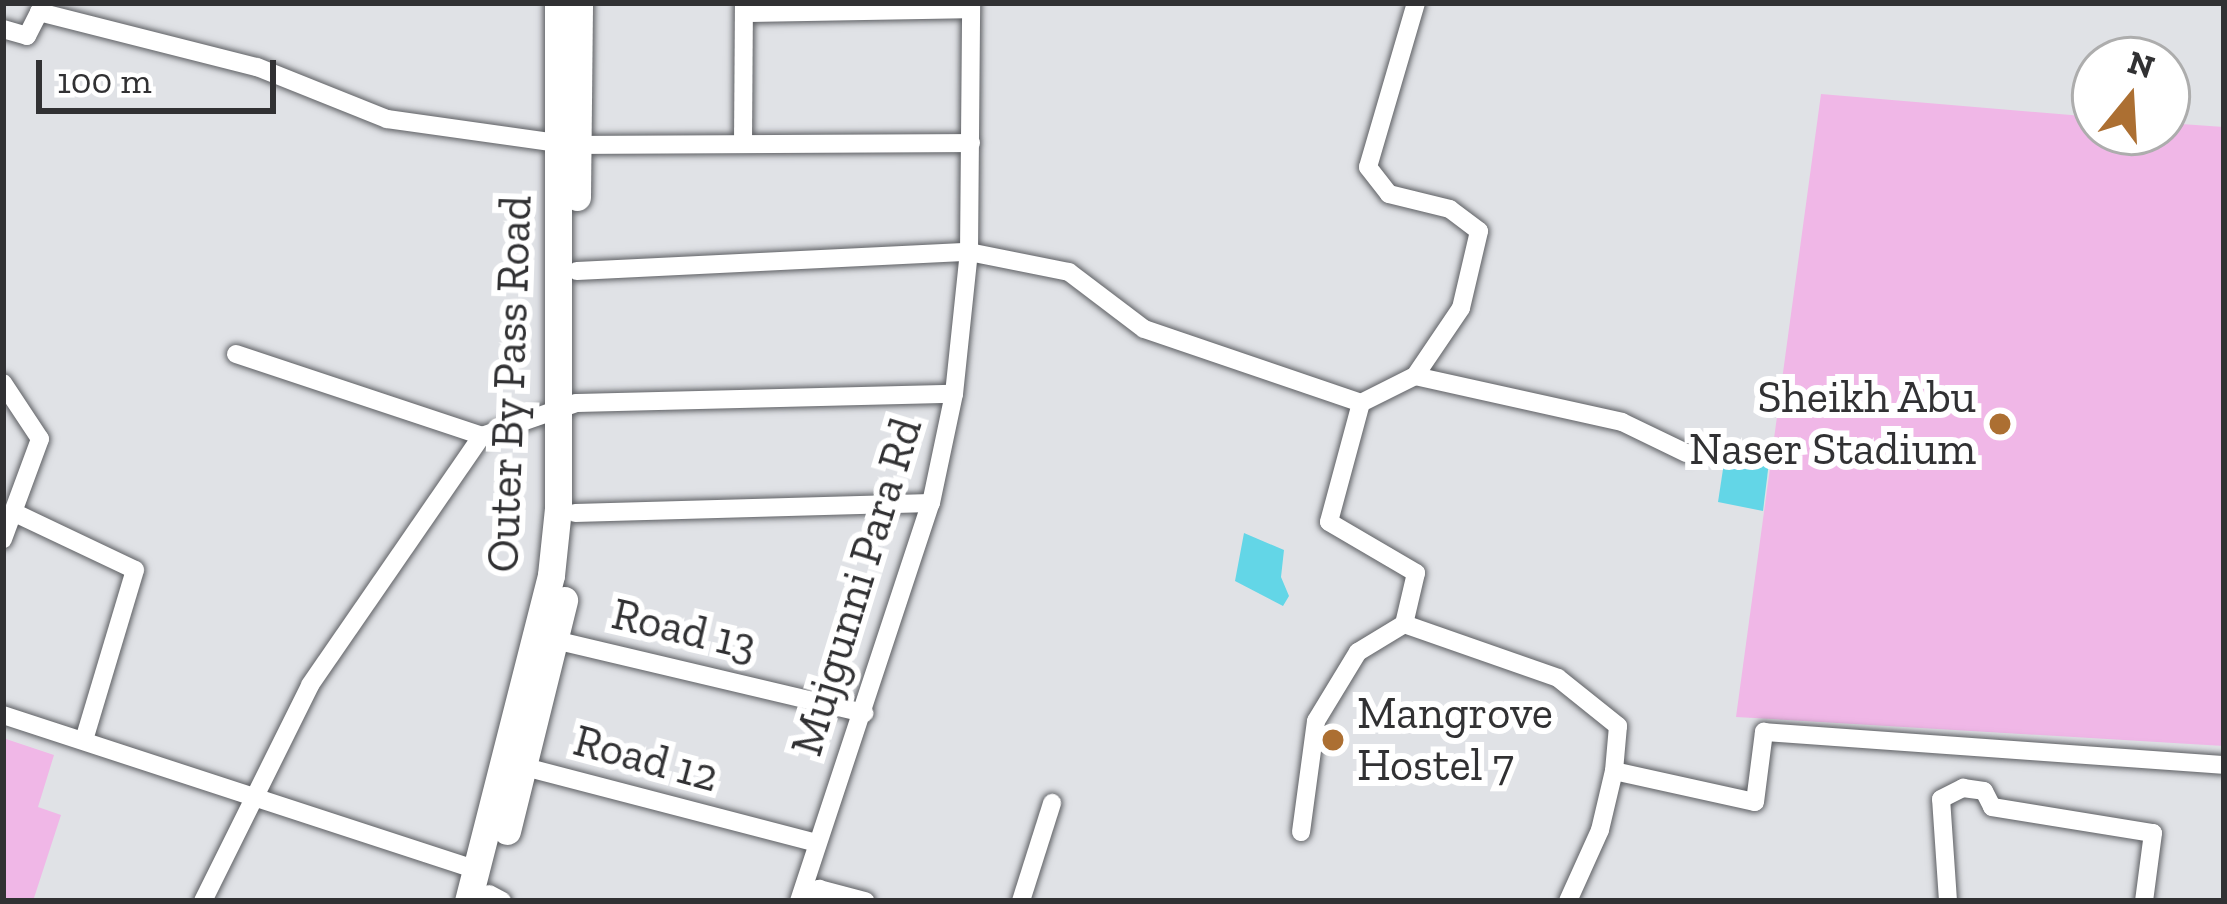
<!DOCTYPE html>
<html>
<head>
<meta charset="utf-8">
<style>
  body { margin:0 }
  #map { position:relative; width:2227px; height:904px; overflow:hidden; background:#e0e2e6; font-family:"Zilla Slab",serif }
  div>[style] { position:absolute }
  [style*='--x'] { left:calc(var(--x)*1px); top:calc(var(--y)*1px); width:calc(var(--w)*1px); rotate:calc(var(--a)*1deg) }
  .green>* { inset:0; background:#f0b7e7 }
  .water>* { inset:0; background:#63d6e7 }
  .roads { filter:drop-shadow(0 0 3px #5d5f63) drop-shadow(0 0 3px #5d5f63) }
  .minor>* { height:18px; margin:-9px; padding:0 9px; transform-origin:9px; border-radius:9px; background:#fff }
  .primary>* { height:27px; margin:-13.5px; padding:0 13.5px; transform-origin:13.5px; border-radius:13.5px; background:#fff }
  .dots>* { width:33px; height:33px; translate:-50% -50%; box-sizing:border-box; border:6px solid #fff; border-radius:50% }
  span { translate:-50% -50%; white-space:nowrap; text-align:center; line-height:1.15; -webkit-text-stroke:12px #fff; paint-order:stroke }
  .street-label { font-size:45px; color:#313133 }
  .poi-label { font-size:45px; color:#313133 }
  .right { translate:-100% -50%; text-align:right }
  .left { translate:0 -50%; text-align:left }
  .frame { position:absolute; inset:0; border:6px solid #313133; pointer-events:none }
  .north { position:absolute; left:2071px; top:36px; width:120px; height:120px; box-sizing:border-box; background:#fff; border:3px solid #adadad; border-radius:50%; rotate:18deg; font-size:33px; font-weight:700; line-height:48px; text-align:center; color:#313133 }
  .north::after { content:''; display:block; margin:auto; width:42px; height:54px; background:#ac6f32; clip-path:polygon(50% 0,100% 100%,50% 72%,0 100%) }
  .scale { position:absolute; left:36px; top:60px; width:240px; height:54px; box-sizing:border-box; border:6px solid #313133; border-top:0; padding-left:15px; font-size:36px; line-height:42px; white-space:nowrap; color:#313133; -webkit-text-stroke:9px #fff; paint-order:stroke }
</style>
</head>
<body>
<div id="map">
  <div class="green">
    <i style="clip-path:polygon(1821px 94px,2095px 117px,2095px 132px,2167px 132px,2167px 123px,2224px 127px,2224px 746px,1736px 717px)"></i>
    <i style="clip-path:polygon(3px 738px,54px 755px,38px 807px,61px 815px,33px 901px,3px 901px)"></i>
  </div>
  <div class="water">
    <i style="clip-path:polygon(1744px 453px,1769px 462px,1763px 511px,1718px 502px,1725px 456px)"></i>
    <i style="clip-path:polygon(1244px 533px,1284px 550px,1281px 577px,1289px 596px,1283px 606px,1235px 581px)"></i>
  </div>
  <div class="roads">
    <div class="minor">
      <i style="--x:744;--y:13;--w:227;--a:-1"></i>
      <i style="--x:3;--y:29;--w:25;--a:16"></i>
      <i style="--x:27;--y:36;--w:27;--a:-63"></i>
      <i style="--x:39;--y:12;--w:225;--a:14.2"></i>
      <i style="--x:257;--y:67;--w:140;--a:21.8"></i>
      <i style="--x:387;--y:119;--w:173;--a:8"></i>
      <i style="--x:743;--y:143;--w:139;--a:-89.6"></i>
      <i style="--x:577;--y:145;--w:394;--a:-0.3"></i>
      <i style="--x:577;--y:271;--w:392;--a:-2.8"></i>
      <i style="--x:969;--y:252;--w:102;--a:11.3"></i>
      <i style="--x:1069;--y:272;--w:94;--a:37.2"></i>
      <i style="--x:1144;--y:329;--w:229;--a:18.8"></i>
      <i style="--x:1361;--y:403;--w:123;--a:105.1"></i>
      <i style="--x:1329;--y:522;--w:101;--a:30.4"></i>
      <i style="--x:1416;--y:573;--w:52;--a:103.2"></i>
      <i style="--x:1404;--y:624;--w:163;--a:19.3"></i>
      <i style="--x:1558;--y:678;--w:77;--a:38.7"></i>
      <i style="--x:1618;--y:726;--w:45;--a:95.1"></i>
      <i style="--x:1614;--y:771;--w:144;--a:12.4"></i>
      <i style="--x:1755;--y:802;--w:71;--a:-82.7"></i>
      <i style="--x:1764;--y:732;--w:461;--a:4.1"></i>
      <i style="--x:236;--y:354;--w:259;--a:18.4"></i>
      <i style="--x:482;--y:436;--w:100;--a:-19.3"></i>
      <i style="--x:576;--y:403;--w:378;--a:-1.4"></i>
      <i style="--x:1415;--y:376;--w:82;--a:-55.9"></i>
      <i style="--x:1461;--y:308;--w:79;--a:-76.8"></i>
      <i style="--x:1479;--y:231;--w:36;--a:-143"></i>
      <i style="--x:1450;--y:209;--w:63;--a:-166.2"></i>
      <i style="--x:1389;--y:194;--w:34;--a:-128"></i>
      <i style="--x:1368;--y:167;--w:171;--a:-73.7"></i>
      <i style="--x:3;--y:383;--w:67;--a:56.5"></i>
      <i style="--x:40;--y:439;--w:107;--a:110.3"></i>
      <i style="--x:1361;--y:403;--w:60;--a:-26.6"></i>
      <i style="--x:1415;--y:376;--w:212;--a:12.5"></i>
      <i style="--x:1622;--y:422;--w:71;--a:25.8"></i>
      <i style="--x:13;--y:512;--w:135;--a:25.4"></i>
      <i style="--x:135;--y:570;--w:177;--a:106.7"></i>
      <i style="--x:575;--y:513;--w:356;--a:-1.6"></i>
      <i style="--x:555;--y:640;--w:318;--a:13.3"></i>
      <i style="--x:3;--y:715;--w:500;--a:18.1"></i>
      <i style="--x:525;--y:767;--w:302;--a:14.6"></i>
      <i style="--x:1301;--y:832;--w:112;--a:-82.3"></i>
      <i style="--x:1316;--y:721;--w:81;--a:-58.7"></i>
      <i style="--x:1358;--y:652;--w:54;--a:-31.3"></i>
      <i style="--x:489;--y:894;--w:15;--a:28"></i>
      <i style="--x:203;--y:901;--w:241;--a:-63.6"></i>
      <i style="--x:310;--y:685;--w:303;--a:-55.4"></i>
      <i style="--x:799;--y:901;--w:419;--a:-71.7"></i>
      <i style="--x:931;--y:503;--w:111;--a:-78.1"></i>
      <i style="--x:954;--y:394;--w:143;--a:-84"></i>
      <i style="--x:969;--y:252;--w:249;--a:-89.5"></i>
      <i style="--x:801;--y:901;--w:22;--a:-34"></i>
      <i style="--x:819;--y:889;--w:48;--a:14.6"></i>
      <i style="--x:1021;--y:901;--w:103;--a:-72.4"></i>
      <i style="--x:1568;--y:901;--w:78;--a:-65.7"></i>
      <i style="--x:1600;--y:830;--w:61;--a:-76.7"></i>
      <i style="--x:1948;--y:901;--w:102;--a:-93.9"></i>
      <i style="--x:1941;--y:799;--w:25;--a:-27"></i>
      <i style="--x:1963;--y:788;--w:21;--a:8"></i>
      <i style="--x:1984;--y:791;--w:18;--a:63"></i>
      <i style="--x:1992;--y:807;--w:163;--a:9.2"></i>
      <i style="--x:2153;--y:833;--w:69;--a:97.5"></i>
    </div>
    <div class="primary">
      <i style="--x:577;--y:197;--w:194;--a:-89.4"></i>
      <i style="--x:507;--y:831;--w:238;--a:-76.1"></i>
      <i style="--x:468;--y:901;--w:336;--a:-75.7"></i>
      <i style="--x:551;--y:575;--w:67;--a:-84"></i>
      <i style="--x:558;--y:508;--w:505;--a:-90"></i>
    </div>
  </div>
  <div class="dots">
    <i style="left:2000px;top:424px;background:#ac6f32"></i>
    <i style="left:1333px;top:740px;background:#ac6f32"></i>
  </div>
  <div class="street-label">
    <span style="left:510px;top:384px;rotate:-88deg">Outer By Pass Road</span>
    <span style="left:857px;top:587px;rotate:-73deg">Mujgunni Para Rd</span>
    <span style="left:684px;top:630px;rotate:13deg">Road 13</span>
    <span style="left:646px;top:759px;rotate:15deg">Road 12</span>
  </div>
  <div class="poi-label">
    <span class="right" style="left:1976px;top:424px">Sheikh Abu<br>Naser Stadium</span>
    <span class="left" style="left:1357px;top:740px">Mangrove<br>Hostel 7</span>
  </div>
  <div class="frame"></div>
  <div class="north">N</div>
  <div class="scale">100 m</div>
</div>
</body>
</html>
